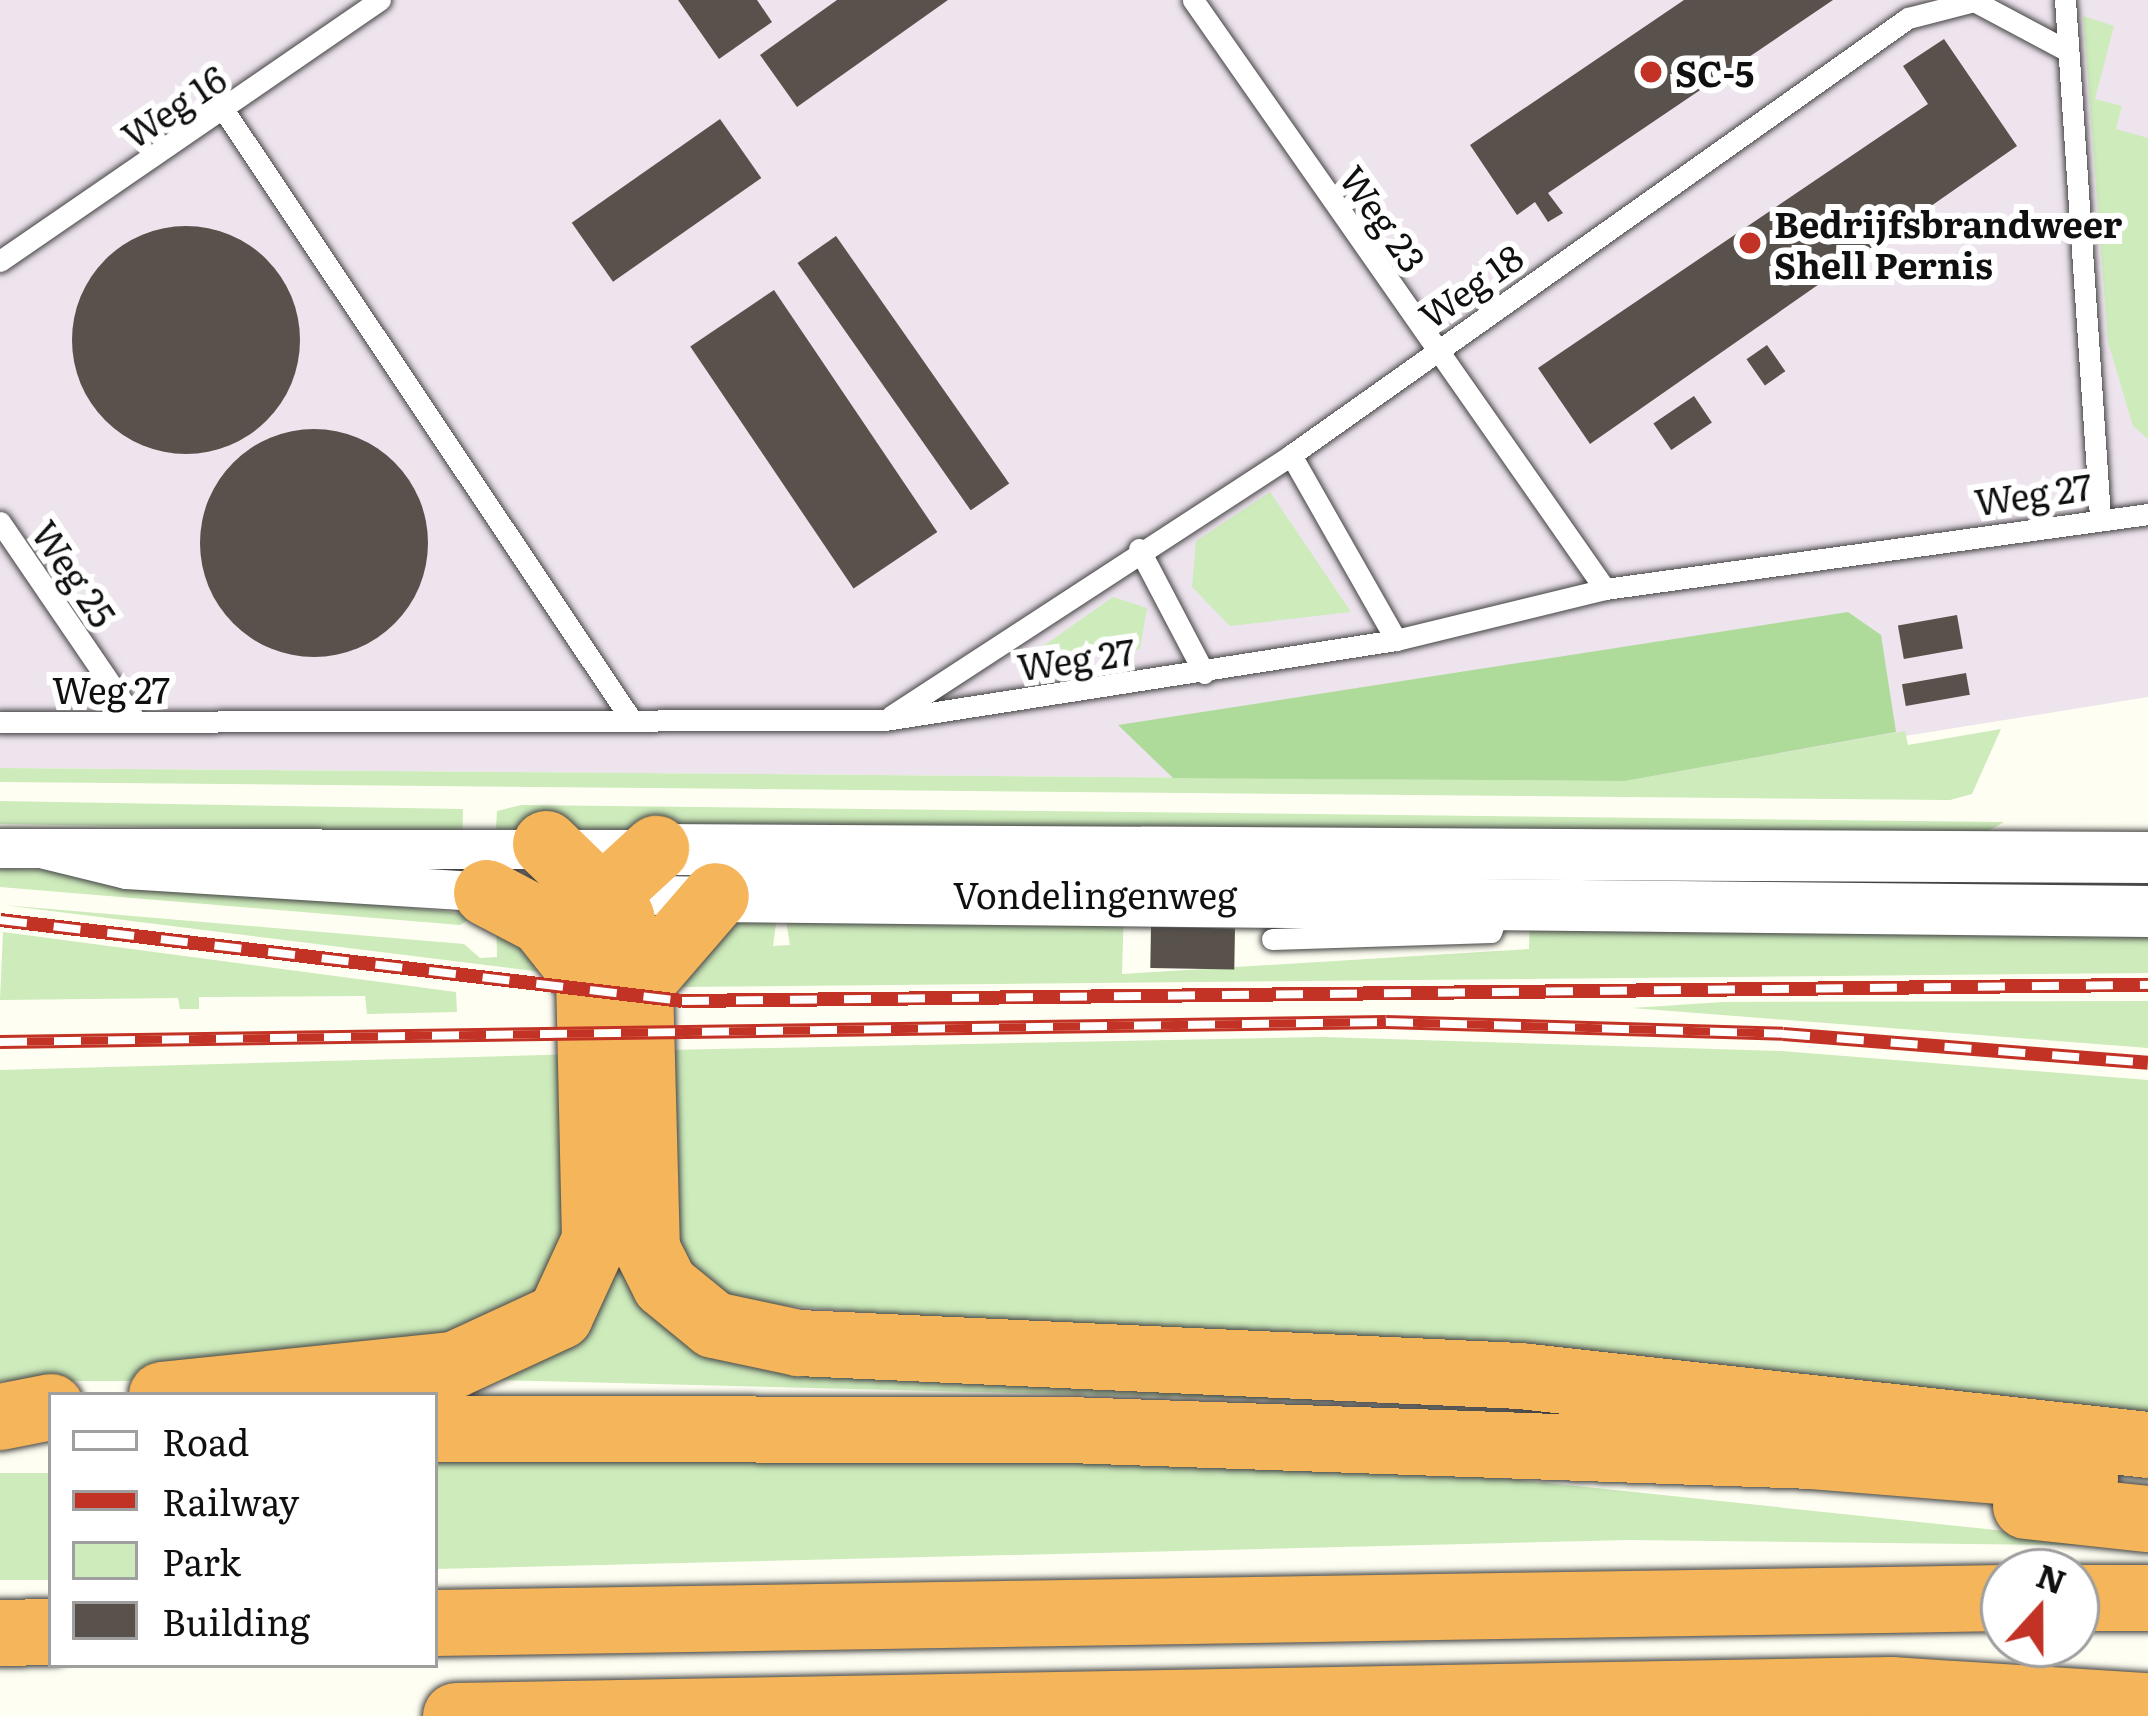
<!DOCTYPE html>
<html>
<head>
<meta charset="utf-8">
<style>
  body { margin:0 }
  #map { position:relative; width:2148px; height:1716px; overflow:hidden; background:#fffef2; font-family:Literata,serif }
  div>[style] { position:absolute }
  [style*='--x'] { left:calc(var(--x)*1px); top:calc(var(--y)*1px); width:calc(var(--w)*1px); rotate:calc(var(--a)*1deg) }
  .industrial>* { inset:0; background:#eee4ee }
  .green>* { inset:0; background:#cdebbb; transform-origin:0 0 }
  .forest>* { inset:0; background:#afdb9a }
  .building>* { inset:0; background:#59524c; transform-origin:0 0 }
  .round { border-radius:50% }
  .roads { filter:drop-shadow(0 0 3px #434343) drop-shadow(0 0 3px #434343) }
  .service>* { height:21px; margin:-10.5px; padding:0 10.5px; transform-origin:10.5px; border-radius:10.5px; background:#fff }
  .minor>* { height:39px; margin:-19.5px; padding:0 19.5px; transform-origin:19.5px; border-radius:19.5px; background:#fff }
  .tertiary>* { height:51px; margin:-25.5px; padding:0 25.5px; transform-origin:25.5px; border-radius:25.5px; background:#fff }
  .motorway>* { height:66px; margin:-33px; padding:0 33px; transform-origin:33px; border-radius:33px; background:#f5b55a }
  .rail>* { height:14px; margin-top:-7px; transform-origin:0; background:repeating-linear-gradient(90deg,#fff 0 27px,#c23225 0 54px); box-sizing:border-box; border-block:3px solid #c23225 }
  .dots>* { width:33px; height:33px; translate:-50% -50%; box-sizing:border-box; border:6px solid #fff; border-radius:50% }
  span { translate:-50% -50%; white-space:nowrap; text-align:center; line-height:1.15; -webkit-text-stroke:12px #fff; paint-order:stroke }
  .poi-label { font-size:36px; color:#101010; font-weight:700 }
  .left { translate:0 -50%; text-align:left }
  .street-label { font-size:36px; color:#101010 }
  .legend { position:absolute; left:48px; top:1392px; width:390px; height:276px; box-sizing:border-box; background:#fff; border:3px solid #9f9f9f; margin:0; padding:15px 21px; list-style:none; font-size:36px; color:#101010 }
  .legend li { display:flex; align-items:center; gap:24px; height:60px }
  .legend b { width:60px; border:3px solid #9f9f9f }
  .north { position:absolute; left:1980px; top:1548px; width:120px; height:120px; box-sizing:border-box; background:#fff; border:3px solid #9f9f9f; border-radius:50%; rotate:21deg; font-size:33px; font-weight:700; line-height:48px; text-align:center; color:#101010 }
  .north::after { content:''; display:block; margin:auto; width:42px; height:54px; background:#c23225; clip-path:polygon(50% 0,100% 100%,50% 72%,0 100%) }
</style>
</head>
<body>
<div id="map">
  <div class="industrial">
    <i style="clip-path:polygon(0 0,2148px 0,2148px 697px,1625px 781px,0 768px)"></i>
  </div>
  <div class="green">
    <i style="clip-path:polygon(2083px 16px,2114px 26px,2095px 99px,2122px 106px,2116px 129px,2148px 138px,2148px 439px,2133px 426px,2108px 342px)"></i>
    <i style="clip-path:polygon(1270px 492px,1351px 612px,1230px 626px,1192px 587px,1196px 541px)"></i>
    <i style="clip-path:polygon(1113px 597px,1147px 608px,1140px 649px,1042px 665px,1039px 649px)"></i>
    <i style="clip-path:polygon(2001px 729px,1972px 794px,1950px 800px,0 782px,0 768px,1625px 781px,1905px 731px,1908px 745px)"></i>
    <i style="left:0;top:801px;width:463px;height:23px;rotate:1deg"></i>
    <i style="clip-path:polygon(521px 805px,2004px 822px,1983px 834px,496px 829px,497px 811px)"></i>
    <i style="clip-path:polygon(0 869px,59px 870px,477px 915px,460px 925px,0 887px)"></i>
    <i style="clip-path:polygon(3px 905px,464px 944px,480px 958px,497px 957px,496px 914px,566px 975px)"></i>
    <i style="clip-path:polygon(1124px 906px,1122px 974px,1529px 949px,1530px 915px,2148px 925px,2148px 973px,676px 987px,719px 927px,778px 909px,773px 946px,790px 945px,784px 909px)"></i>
    <i style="clip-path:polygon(3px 932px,456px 992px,457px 1012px,367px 1014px,365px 996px,199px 997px,199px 1009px,180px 1009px,178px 998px,0 1000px)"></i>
    <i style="clip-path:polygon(2148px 1001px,2148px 1048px,1632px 1008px,1723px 1002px)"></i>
    <i style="clip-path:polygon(1322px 1037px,1781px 1051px,2148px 1080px,2148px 1419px,716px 1300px,694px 1280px,674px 1228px,668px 1050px)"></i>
    <i style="clip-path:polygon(579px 1054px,582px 1237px,508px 1329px,155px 1381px,0 1381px,0 1070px)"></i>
    <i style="clip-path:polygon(613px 1242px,679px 1334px,1421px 1403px,493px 1380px)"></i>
    <i style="clip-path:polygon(902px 1452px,1434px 1471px,2148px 1546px,1628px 1540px,435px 1569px,435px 1458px)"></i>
    <i style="left:51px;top:1473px;width:107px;height:53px;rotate:90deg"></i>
  </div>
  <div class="forest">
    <i style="clip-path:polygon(1848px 612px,1881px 635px,1896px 732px,1625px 781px,1173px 778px,1118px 725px)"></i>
  </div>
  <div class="building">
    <i style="clip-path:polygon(678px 0,757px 0,772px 22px,719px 59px)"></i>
    <i style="clip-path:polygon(837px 0,948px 0,797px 107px,760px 55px)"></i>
    <i style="clip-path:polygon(1684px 0,1833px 0,1548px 193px,1563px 213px,1548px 222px,1535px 202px,1517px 215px,1470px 145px)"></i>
    <i style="clip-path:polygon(1944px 39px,2017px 146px,1590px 444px,1538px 368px,1928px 104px,1903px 66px)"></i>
    <i style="left:720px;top:119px;width:72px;height:181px;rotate:55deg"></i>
    <i class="round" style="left:72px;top:226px;width:228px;height:228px"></i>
    <i style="left:836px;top:236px;width:302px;height:47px;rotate:55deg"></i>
    <i style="left:774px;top:290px;width:292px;height:101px;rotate:56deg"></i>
    <i style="left:1767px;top:345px;width:32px;height:25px;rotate:55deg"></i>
    <i style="left:1694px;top:396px;width:32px;height:49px;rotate:56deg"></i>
    <i class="round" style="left:200px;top:429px;width:228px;height:228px"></i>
    <i style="left:1957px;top:615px;width:34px;height:60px;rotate:80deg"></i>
    <i style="left:1966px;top:673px;width:22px;height:65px;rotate:80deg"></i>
    <i style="left:1151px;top:927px;width:84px;height:41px;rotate:1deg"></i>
  </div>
  <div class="roads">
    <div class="service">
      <i style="--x:1193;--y:0;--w:719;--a:55.03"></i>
      <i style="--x:2065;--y:0;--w:517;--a:86.12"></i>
      <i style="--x:225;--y:112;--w:732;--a:56.24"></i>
      <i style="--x:0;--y:261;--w:461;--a:-34.5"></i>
      <i style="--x:1291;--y:455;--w:213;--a:60.4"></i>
      <i style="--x:0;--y:522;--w:241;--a:55.7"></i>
      <i style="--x:1139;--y:549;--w:140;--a:62.3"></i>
      <i style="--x:891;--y:716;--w:478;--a:-33.1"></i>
      <i style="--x:1291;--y:455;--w:756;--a:-35.31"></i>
      <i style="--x:1908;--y:18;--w:68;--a:-14.4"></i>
      <i style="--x:1974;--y:1;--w:100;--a:28.1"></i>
      <i style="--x:0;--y:722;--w:885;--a:-0.13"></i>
      <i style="--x:885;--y:720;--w:517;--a:-8.9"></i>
      <i style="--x:1396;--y:640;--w:215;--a:-13.7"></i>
      <i style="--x:1605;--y:589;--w:548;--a:-7.86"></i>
      <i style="--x:1272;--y:939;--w:219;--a:-1.8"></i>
      <i style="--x:1491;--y:932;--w:29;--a:-70"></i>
    </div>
    <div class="minor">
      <i style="--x:0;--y:848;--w:656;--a:0.09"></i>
      <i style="--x:45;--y:849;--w:83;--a:13.9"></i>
      <i style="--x:126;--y:869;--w:380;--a:3.6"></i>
      <i style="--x:605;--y:894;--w:111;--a:1"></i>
    </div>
    <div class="tertiary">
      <i style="--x:656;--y:849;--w:1492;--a:0.31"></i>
      <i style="--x:716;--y:896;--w:1432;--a:0.6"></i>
    </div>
    <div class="motorway">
      <i style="--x:546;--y:844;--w:105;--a:44.2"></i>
      <i style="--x:621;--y:917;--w:70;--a:74.2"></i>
      <i style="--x:640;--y:984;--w:265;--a:88.5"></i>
      <i style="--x:647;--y:1249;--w:40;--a:63.4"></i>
      <i style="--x:665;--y:1285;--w:63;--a:39.2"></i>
      <i style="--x:714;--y:1325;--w:87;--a:12"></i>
      <i style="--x:799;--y:1343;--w:722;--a:2.62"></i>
      <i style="--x:1520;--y:1376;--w:632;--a:6.27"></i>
      <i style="--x:487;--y:893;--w:62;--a:27.8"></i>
      <i style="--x:542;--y:922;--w:75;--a:51.5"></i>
      <i style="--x:640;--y:984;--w:116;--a:-49.2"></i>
      <i style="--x:162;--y:1395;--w:294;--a:-5.9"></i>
      <i style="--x:454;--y:1365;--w:117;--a:-24.8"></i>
      <i style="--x:560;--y:1316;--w:84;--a:-65.3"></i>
      <i style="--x:595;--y:1240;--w:259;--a:-91.3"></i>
      <i style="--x:589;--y:981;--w:89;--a:-78.3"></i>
      <i style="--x:607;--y:894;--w:67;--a:-42.6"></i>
      <i style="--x:0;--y:1417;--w:52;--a:-11.1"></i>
      <i style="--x:435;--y:1429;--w:634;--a:0.09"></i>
      <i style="--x:1069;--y:1430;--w:743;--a:2"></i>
      <i style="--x:1812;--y:1456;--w:274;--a:4.6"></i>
      <i style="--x:2026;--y:1506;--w:123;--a:6.1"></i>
      <i style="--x:2076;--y:1598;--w:72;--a:0"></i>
      <i style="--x:435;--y:1623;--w:1569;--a:-0.91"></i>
      <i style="--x:0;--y:1633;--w:51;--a:-1.1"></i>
      <i style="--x:456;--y:1716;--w:1435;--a:-1.04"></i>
      <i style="--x:1891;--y:1690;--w:257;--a:3.6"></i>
    </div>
  </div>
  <div class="rail">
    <i style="--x:0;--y:920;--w:687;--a:6.77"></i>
    <i style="--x:682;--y:1001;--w:1466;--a:-0.63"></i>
    <i style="--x:0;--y:1042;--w:1386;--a:-0.83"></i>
    <i style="--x:1386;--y:1022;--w:397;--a:1.7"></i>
    <i style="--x:1783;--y:1034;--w:366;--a:4.5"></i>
  </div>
  <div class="dots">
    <i style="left:1651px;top:72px;background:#c23225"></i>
    <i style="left:1750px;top:243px;background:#c23225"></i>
  </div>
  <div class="poi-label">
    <span class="left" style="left:1675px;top:72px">SC-5</span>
    <span class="left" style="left:1774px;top:243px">Bedrijfsbrandweer<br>Shell Pernis</span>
  </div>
  <div class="street-label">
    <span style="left:173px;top:106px;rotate:-34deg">Weg 16</span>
    <span style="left:1384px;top:218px;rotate:55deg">Weg 23</span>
    <span style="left:1470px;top:285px;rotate:-35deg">Weg 18</span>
    <span style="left:2033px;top:493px;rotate:-8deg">Weg 27</span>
    <span style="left:75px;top:573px;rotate:56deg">Weg 25</span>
    <span style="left:1076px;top:658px;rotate:-8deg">Weg 27</span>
    <span style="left:111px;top:689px">Weg 27</span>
    <span style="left:1095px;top:894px">Vondelingenweg</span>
  </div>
  <ul class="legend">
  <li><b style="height:15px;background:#fff"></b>Road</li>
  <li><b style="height:15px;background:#c23225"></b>Railway</li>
  <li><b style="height:33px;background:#cdebbb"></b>Park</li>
  <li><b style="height:33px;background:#59524c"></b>Building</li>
  </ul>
  <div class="north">N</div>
</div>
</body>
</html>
